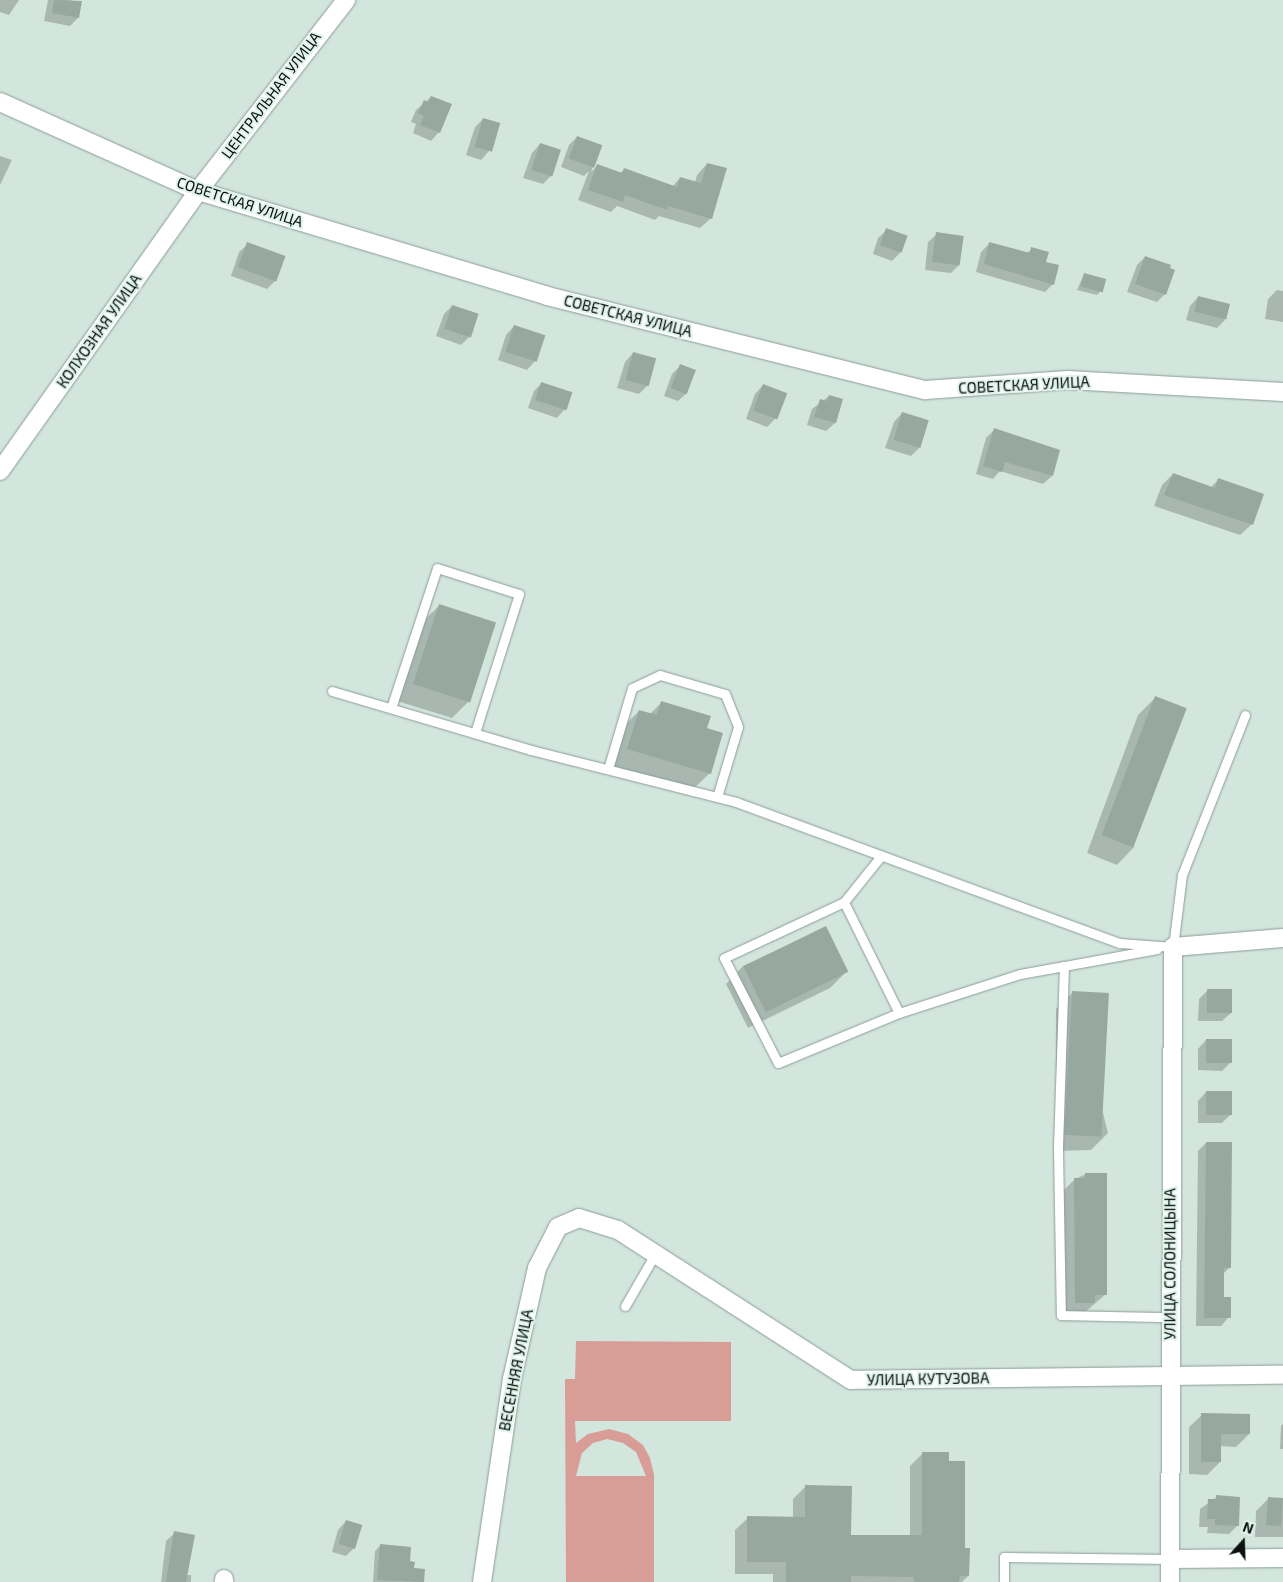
<!DOCTYPE html>
<html>
<head>
<meta charset="utf-8">
<style>
  body { margin:0 }
  #map { position:relative; width:1283px; height:1582px; overflow:hidden; background:#d3e6de; font-family:"Exo 2",sans-serif }
  div>[style] { position:absolute }
  [style*='--x'] { left:calc(var(--x)*1px); top:calc(var(--y)*1px); width:calc(var(--w)*1px); rotate:calc(var(--a)*1deg) }
  .green>* { inset:0; background:#d89d97 }
  .shadow>* { inset:0; background:#0003 }
  .building>* { inset:0; background:#96a8a0; transform-origin:0 0 }
  .roads { filter:drop-shadow(0 0 1px #8b9d96) drop-shadow(0 0 1px #8b9d96) }
  .service>* { height:9px; margin:-4.5px; padding:0 4.5px; transform-origin:4.5px; border-radius:4.5px; background:#fff }
  .minor>* { height:18px; margin:-9px; padding:0 9px; transform-origin:9px; border-radius:9px; background:#fff }
  span { translate:-50% -50%; white-space:nowrap; text-align:center; line-height:1.15; -webkit-text-stroke:4px #e0f3eb; paint-order:stroke }
  .street-label { font-size:15px; color:#0a110e }
  .north { position:absolute; left:1218px; top:1517px; width:50px; height:50px; -webkit-text-stroke:4px #e0f3eb; paint-order:stroke; rotate:20deg; font-size:14px; font-weight:700; line-height:20px; text-align:center; color:#0a110e }
  .north::after { content:''; display:block; margin:auto; width:18px; height:22px; background:#0a110e; clip-path:polygon(50% 0,100% 100%,50% 72%,0 100%) }
</style>
</head>
<body>
<div id="map">
  <div class="green">
    <i style="clip-path:polygon(evenodd,576px 1341px,731px 1342px,731px 1421px,575px 1421px,576px 1443px,588px 1434px,609px 1429px,628px 1434px,643px 1445px,650px 1458px,654px 1475px,654px 1582px,566px 1582px,565px 1379px,575px 1379px,576px 1341px,607px 1439px,623px 1443px,636px 1452px,646px 1476px,576px 1476px,582px 1453px,593px 1443px,607px 1439px)"></i>
  </div>
  <div class="shadow">
    <i style="clip-path:polygon(0 0,19px 0,9px 15px,0 12px)"></i>
    <i style="clip-path:polygon(48px 0,71px 0,78px 18px,70px 26px,44px 21px)"></i>
    <i style="clip-path:polygon(431px 97px,439px 132px,431px 141px,413px 133px,416px 124px,411px 122px,416px 110px)"></i>
    <i style="clip-path:polygon(483px 119px,489px 151px,481px 160px,466px 155px,475px 127px)"></i>
    <i style="clip-path:polygon(577px 137px,601px 146px,591px 172px,598px 165px,620px 173px,624px 170px,672px 187px,680px 178px,695px 182px,697px 175px,707px 164px,711px 218px,700px 228px,659px 216px,655px 220px,617px 206px,611px 212px,578px 200px,589px 171px,584px 176px,561px 167px,569px 145px)"></i>
    <i style="clip-path:polygon(540px 144px,551px 176px,543px 184px,523px 178px,532px 153px)"></i>
    <i style="clip-path:polygon(0 156px,12px 160px,0 185px)"></i>
    <i style="clip-path:polygon(887px 230px,900px 253px,892px 261px,873px 254px,878px 238px)"></i>
    <i style="clip-path:polygon(937px 234px,959px 265px,951px 273px,925px 270px,928px 242px)"></i>
    <i style="clip-path:polygon(990px 243px,1027px 253px,1032px 249px,1044px 263px,1053px 284px,1045px 292px,976px 272px,981px 252px)"></i>
    <i style="clip-path:polygon(248px 244px,275px 281px,267px 289px,231px 276px,239px 252px)"></i>
    <i style="clip-path:polygon(1145px 257px,1165px 294px,1157px 302px,1127px 292px,1137px 265px)"></i>
    <i style="clip-path:polygon(1084px 274px,1100px 292px,1097px 295px,1077px 290px)"></i>
    <i style="clip-path:polygon(1277px 290px,1283px 291px,1283px 322px,1265px 319px,1268px 299px)"></i>
    <i style="clip-path:polygon(1198px 297px,1225px 320px,1217px 328px,1186px 320px,1190px 306px)"></i>
    <i style="clip-path:polygon(452px 306px,469px 337px,461px 345px,436px 336px,444px 314px)"></i>
    <i style="clip-path:polygon(514px 326px,535px 361px,527px 370px,498px 360px,506px 335px)"></i>
    <i style="clip-path:polygon(633px 353px,647px 386px,639px 394px,617px 388px,625px 362px)"></i>
    <i style="clip-path:polygon(680px 366px,695px 371px,687px 393px,678px 401px,664px 396px,672px 374px)"></i>
    <i style="clip-path:polygon(542px 383px,565px 409px,557px 418px,528px 408px,534px 391px)"></i>
    <i style="clip-path:polygon(763px 385px,776px 418px,767px 427px,746px 419px,755px 394px)"></i>
    <i style="clip-path:polygon(829px 396px,842px 400px,835px 423px,826px 431px,807px 425px,812px 409px)"></i>
    <i style="clip-path:polygon(902px 413px,919px 448px,911px 456px,885px 448px,894px 422px)"></i>
    <i style="clip-path:polygon(994px 430px,1052px 476px,1043px 484px,1000px 471px,993px 479px,976px 474px,986px 438px)"></i>
    <i style="clip-path:polygon(1173px 474px,1210px 488px,1218px 480px,1252px 524px,1240px 535px,1154px 506px,1162px 485px)"></i>
    <i style="clip-path:polygon(440px 605px,469px 701px,452px 718px,397px 701px,422px 622px)"></i>
    <i style="clip-path:polygon(1155px 698px,1134px 847px,1117px 865px,1087px 853px,1138px 715px)"></i>
    <i style="clip-path:polygon(662px 702px,706px 729px,710px 773px,692px 790px,611px 766px,622px 728px,639px 711px,650px 714px)"></i>
    <i style="clip-path:polygon(826px 927px,847px 971px,830px 988px,748px 1028px,726px 984px,743px 966px)"></i>
    <i style="clip-path:polygon(1208px 990px,1231px 1013px,1222px 1021px,1198px 1021px,1199px 999px)"></i>
    <i style="clip-path:polygon(1073px 992px,1108px 1133px,1091px 1150px,1056px 1151px,1056px 1009px)"></i>
    <i style="clip-path:polygon(1206px 1040px,1231px 1062px,1222px 1071px,1198px 1070px,1198px 1049px)"></i>
    <i style="clip-path:polygon(1206px 1092px,1230px 1115px,1222px 1123px,1198px 1123px,1198px 1101px)"></i>
    <i style="clip-path:polygon(1206px 1143px,1230px 1267px,1222px 1275px,1222px 1298px,1229px 1317px,1221px 1326px,1196px 1326px,1198px 1151px)"></i>
    <i style="clip-path:polygon(1086px 1174px,1106px 1294px,1077px 1319px,1058px 1319px,1058px 1196px,1075px 1179px)"></i>
    <i style="clip-path:polygon(1202px 1415px,1249px 1434px,1236px 1447px,1220px 1446px,1220px 1462px,1207px 1475px,1189px 1474px,1189px 1427px)"></i>
    <i style="clip-path:polygon(1283px 1424px,1283px 1449px,1280px 1449px,1281px 1426px)"></i>
    <i style="clip-path:polygon(923px 1453px,963px 1549px,968px 1576px,962px 1582px,773px 1582px,773px 1574px,735px 1574px,735px 1530px,748px 1518px,793px 1518px,793px 1499px,806px 1486px,850px 1536px,910px 1536px,910px 1466px)"></i>
    <i style="clip-path:polygon(1217px 1497px,1238px 1525px,1229px 1534px,1207px 1533px,1208px 1527px,1199px 1527px,1200px 1509px)"></i>
    <i style="clip-path:polygon(1268px 1499px,1283px 1499px,1283px 1537px,1255px 1537px,1256px 1511px)"></i>
    <i style="clip-path:polygon(346px 1521px,354px 1548px,346px 1556px,332px 1552px,338px 1530px)"></i>
    <i style="clip-path:polygon(175px 1533px,186px 1575px,191px 1575px,191px 1582px,161px 1582px,166px 1541px)"></i>
    <i style="clip-path:polygon(381px 1545px,408px 1562px,413px 1570px,424px 1570px,423px 1582px,373px 1582px,375px 1551px)"></i>
  </div>
  <div class="building">
    <i style="clip-path:polygon(54px 0,82px 1px,79px 18px,52px 13px)"></i>
    <i style="clip-path:polygon(431px 96px,452px 104px,440px 133px,420px 125px,424px 116px,418px 113px,424px 100px,428px 102px)"></i>
    <i style="left:483px;top:118px;width:18px;height:30px;rotate:16deg"></i>
    <i style="left:577px;top:136px;width:27px;height:24px;rotate:20deg"></i>
    <i style="left:540px;top:143px;width:22px;height:28px;rotate:18deg"></i>
    <i style="clip-path:polygon(707px 163px,727px 168px,712px 219px,668px 206px,667px 210px,625px 195px,623px 202px,588px 190px,597px 164px,622px 173px,624px 168px,677px 187px,680px 177px,701px 183px)"></i>
    <i style="left:886px;top:228px;width:23px;height:18px;rotate:20deg"></i>
    <i style="left:936px;top:232px;width:28px;height:30px;rotate:8deg"></i>
    <i style="left:247px;top:242px;width:41px;height:27px;rotate:20deg"></i>
    <i style="clip-path:polygon(989px 242px,1030px 253px,1031px 247px,1049px 252px,1046px 262px,1059px 265px,1054px 285px,984px 264px)"></i>
    <i style="clip-path:polygon(1145px 256px,1171px 265px,1170px 268px,1175px 270px,1166px 295px,1135px 284px)"></i>
    <i style="left:1084px;top:273px;width:23px;height:14px;rotate:15deg"></i>
    <i style="left:1198px;top:296px;width:33px;height:16px;rotate:14deg"></i>
    <i style="left:452px;top:305px;width:28px;height:25px;rotate:18deg"></i>
    <i style="left:514px;top:325px;width:33px;height:28px;rotate:18deg"></i>
    <i style="left:633px;top:352px;width:24px;height:29px;rotate:15deg"></i>
    <i style="left:680px;top:364px;width:17px;height:26px;rotate:21deg"></i>
    <i style="left:541px;top:382px;width:33px;height:19px;rotate:18deg"></i>
    <i style="left:763px;top:384px;width:26px;height:28px;rotate:21deg"></i>
    <i style="clip-path:polygon(829px 395px,843px 399px,836px 423px,814px 417px,820px 399px,827px 401px)"></i>
    <i style="left:902px;top:412px;width:28px;height:29px;rotate:17deg"></i>
    <i style="clip-path:polygon(994px 428px,1060px 450px,1053px 476px,1005px 462px,1002px 472px,983px 466px)"></i>
    <i style="clip-path:polygon(1173px 473px,1215px 488px,1218px 478px,1264px 494px,1253px 525px,1164px 495px)"></i>
    <i style="left:439px;top:604px;width:60px;height:84px;rotate:18deg"></i>
    <i style="left:1155px;top:696px;width:34px;height:149px;rotate:21deg"></i>
    <i style="clip-path:polygon(661px 701px,711px 716px,707px 728px,723px 733px,711px 774px,627px 749px,639px 710px,657px 715px)"></i>
    <i style="left:826px;top:926px;width:51px;height:92px;rotate:64deg"></i>
    <i style="left:1207px;top:989px;width:25px;height:24px"></i>
    <i style="left:1072px;top:991px;width:37px;height:144px;rotate:3deg"></i>
    <i style="left:1206px;top:1039px;width:26px;height:24px"></i>
    <i style="left:1206px;top:1091px;width:26px;height:24px"></i>
    <i style="clip-path:polygon(1206px 1142px,1232px 1142px,1231px 1268px,1224px 1268px,1224px 1297px,1231px 1297px,1231px 1318px,1204px 1318px)"></i>
    <i style="clip-path:polygon(1085px 1173px,1107px 1173px,1107px 1295px,1095px 1295px,1095px 1303px,1075px 1303px,1074px 1178px,1085px 1178px)"></i>
    <i style="clip-path:polygon(1201px 1413px,1250px 1414px,1250px 1434px,1221px 1434px,1221px 1462px,1201px 1462px)"></i>
    <i style="clip-path:polygon(922px 1452px,949px 1452px,949px 1461px,965px 1461px,965px 1548px,970px 1548px,969px 1576px,960px 1576px,959px 1582px,914px 1582px,914px 1577px,851px 1576px,851px 1582px,786px 1582px,786px 1562px,747px 1562px,747px 1516px,805px 1517px,805px 1485px,852px 1486px,851px 1535px,922px 1535px)"></i>
    <i style="clip-path:polygon(1216px 1495px,1240px 1497px,1239px 1526px,1215px 1525px,1215px 1519px,1207px 1519px,1208px 1499px,1216px 1499px)"></i>
    <i style="left:1268px;top:1497px;width:15px;height:28px;rotate:4deg"></i>
    <i style="left:346px;top:1520px;width:17px;height:25px;rotate:17deg"></i>
    <i style="clip-path:polygon(174px 1531px,195px 1535px,186px 1582px,166px 1582px)"></i>
    <i style="clip-path:polygon(380px 1544px,411px 1547px,410px 1561px,415px 1562px,414px 1568px,425px 1569px,424px 1582px,377px 1580px)"></i>
  </div>
  <div class="roads">
    <div class="service">
      <i style="--x:332;--y:691;--w:208;--a:16.5"></i>
      <i style="--x:531;--y:750;--w:211;--a:14.2"></i>
      <i style="--x:736;--y:802;--w:409;--a:20.2"></i>
      <i style="--x:1120;--y:943;--w:53;--a:4.3"></i>
      <i style="--x:391;--y:708;--w:147;--a:-71.8"></i>
      <i style="--x:437;--y:568;--w:86;--a:17.6"></i>
      <i style="--x:519;--y:594;--w:146;--a:107.6"></i>
      <i style="--x:608;--y:769;--w:84;--a:-73.5"></i>
      <i style="--x:632;--y:688;--w:31;--a:-25"></i>
      <i style="--x:660;--y:675;--w:68;--a:16.3"></i>
      <i style="--x:725;--y:694;--w:35;--a:68"></i>
      <i style="--x:738;--y:727;--w:73;--a:106.7"></i>
      <i style="--x:844;--y:902;--w:59;--a:-51.2"></i>
      <i style="--x:1173;--y:947;--w:73;--a:-82.9"></i>
      <i style="--x:1182;--y:875;--w:172;--a:-68.5"></i>
      <i style="--x:1157;--y:949;--w:95;--a:169.6"></i>
      <i style="--x:1064;--y:966;--w:184;--a:91.9"></i>
      <i style="--x:1058;--y:1150;--w:165;--a:89"></i>
      <i style="--x:1061;--y:1315;--w:108;--a:1.1"></i>
      <i style="--x:899;--y:1013;--w:124;--a:-116.4"></i>
      <i style="--x:844;--y:902;--w:132;--a:155"></i>
      <i style="--x:724;--y:958;--w:118;--a:62.8"></i>
      <i style="--x:778;--y:1063;--w:131;--a:-22.5"></i>
      <i style="--x:899;--y:1013;--w:127;--a:-17.9"></i>
      <i style="--x:1020;--y:974;--w:45;--a:-10.3"></i>
      <i style="--x:625;--y:1306;--w:60;--a:-60"></i>
      <i style="--x:1004;--y:1582;--w:25;--a:-90"></i>
      <i style="--x:1004;--y:1557;--w:167;--a:0.7"></i>
    </div>
    <div class="minor">
      <i style="--x:0;--y:102;--w:217;--a:24.2"></i>
      <i style="--x:198;--y:191;--w:364;--a:16.7"></i>
      <i style="--x:547;--y:296;--w:390;--a:14"></i>
      <i style="--x:925;--y:390;--w:143;--a:-4"></i>
      <i style="--x:1068;--y:380;--w:215;--a:3.2"></i>
      <i style="--x:0;--y:471;--w:343;--a:-54.7"></i>
      <i style="--x:198;--y:191;--w:242;--a:-52.2"></i>
      <i style="--x:1171;--y:1559;--w:112;--a:-0.5"></i>
      <i style="--x:224;--y:1582;--w:3;--a:-90"></i>
      <i style="--x:482;--y:1582;--w:205;--a:-81.6"></i>
      <i style="--x:512;--y:1379;--w:114;--a:-77.3"></i>
      <i style="--x:537;--y:1268;--w:46;--a:-62.9"></i>
      <i style="--x:558;--y:1227;--w:23;--a:-23"></i>
      <i style="--x:579;--y:1218;--w:41;--a:17.1"></i>
      <i style="--x:618;--y:1230;--w:277;--a:32.8"></i>
      <i style="--x:851;--y:1380;--w:432;--a:-0.7"></i>
      <i style="--x:1170;--y:1582;--w:635;--a:-89.73"></i>
      <i style="--x:1173;--y:947;--w:110;--a:-4.7"></i>
    </div>
  </div>
  <div class="street-label">
    <span style="left:271px;top:95px;rotate:-53deg">ЦЕНТРАЛЬНАЯ УЛИЦА</span>
    <span style="left:240px;top:202px;rotate:18deg">СОВЕТСКАЯ УЛИЦА</span>
    <span style="left:628px;top:316px;rotate:14deg">СОВЕТСКАЯ УЛИЦА</span>
    <span style="left:99px;top:331px;rotate:-55deg">КОЛХОЗНАЯ УЛИЦА</span>
    <span style="left:1024px;top:385px;rotate:-3deg">СОВЕТСКАЯ УЛИЦА</span>
    <span style="left:1170px;top:1264px;rotate:-90deg">УЛИЦА СОЛОНИЦЫНА</span>
    <span style="left:516px;top:1370px;rotate:-79deg">ВЕСЕННЯЯ УЛИЦА</span>
    <span style="left:928px;top:1379px;rotate:-1deg">УЛИЦА КУТУЗОВА</span>
  </div>
  <div class="north">N</div>
</div>
</body>
</html>
